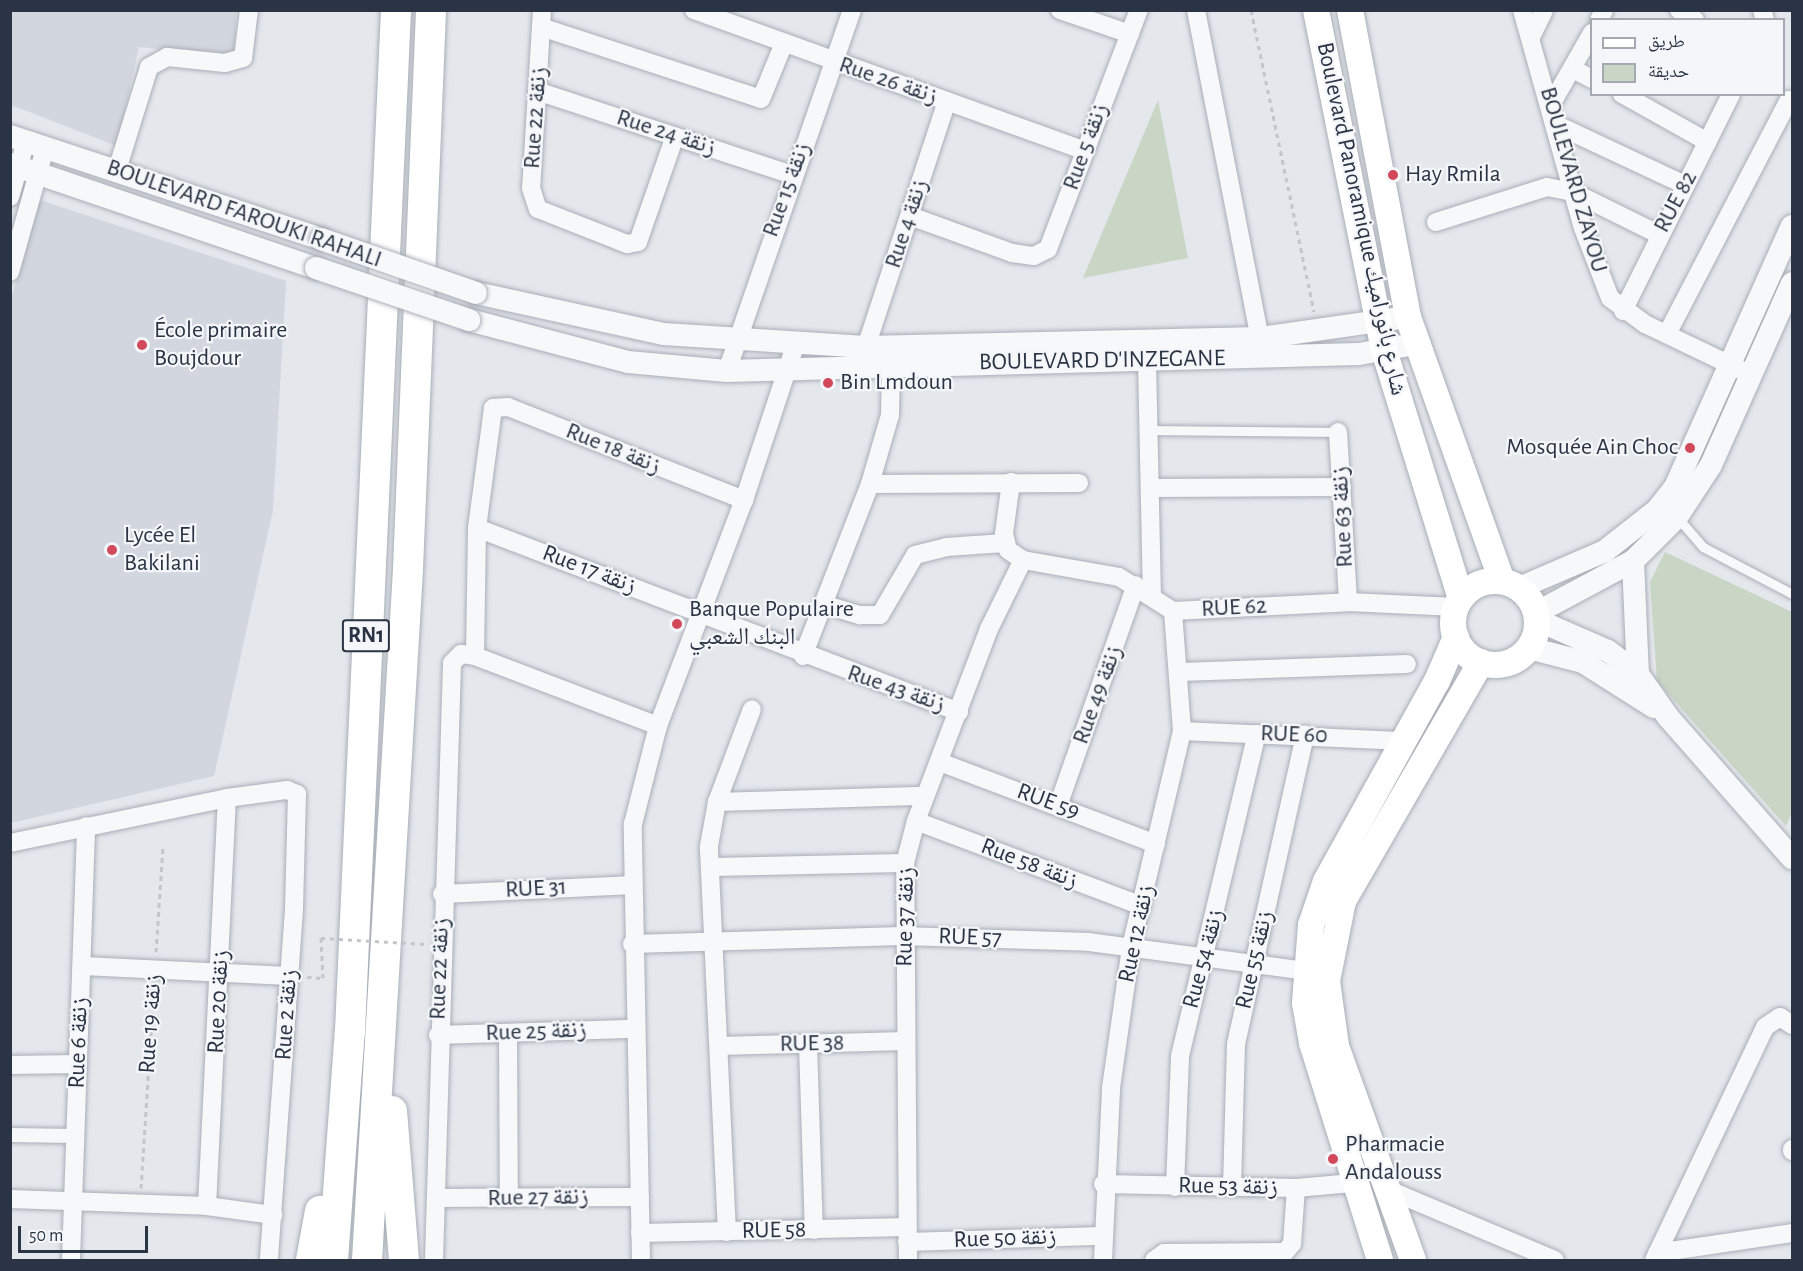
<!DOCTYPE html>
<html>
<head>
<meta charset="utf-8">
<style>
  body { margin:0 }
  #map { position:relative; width:1803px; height:1271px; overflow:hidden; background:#e4e7ec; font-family:"Alegreya Sans","Noto Naskh Arabic",sans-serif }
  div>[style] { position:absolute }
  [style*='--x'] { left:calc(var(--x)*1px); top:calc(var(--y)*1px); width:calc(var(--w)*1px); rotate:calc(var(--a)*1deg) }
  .built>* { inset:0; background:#d2d6de }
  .green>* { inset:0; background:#c9d6c5 }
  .path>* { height:3px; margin-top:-1.5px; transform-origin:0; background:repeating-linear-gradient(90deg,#c2c5cb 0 4.5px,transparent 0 9px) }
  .roads { filter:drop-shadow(0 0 2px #a9aeb7) drop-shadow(0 0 2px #a9aeb7) }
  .service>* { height:9px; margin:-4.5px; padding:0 4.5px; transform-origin:4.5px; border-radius:4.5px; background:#f7f8fa }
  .pedestrian>* { height:14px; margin:-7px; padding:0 7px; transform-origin:7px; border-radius:7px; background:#f7f8fa }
  .minor>* { height:18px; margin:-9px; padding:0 9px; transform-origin:9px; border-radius:9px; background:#f7f8fa }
  .tertiary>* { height:22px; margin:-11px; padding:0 11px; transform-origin:11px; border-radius:11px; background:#f7f8fa }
  .secondary>* { height:26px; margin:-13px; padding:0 13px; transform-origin:13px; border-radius:13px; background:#fff }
  .secondary>.ring { margin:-13px; padding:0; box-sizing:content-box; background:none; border:26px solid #fff; border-radius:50% }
  .trunk>* { height:30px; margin:-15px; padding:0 15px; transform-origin:15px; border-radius:15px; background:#fff }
  .path-bridge>* { height:3px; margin-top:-1.5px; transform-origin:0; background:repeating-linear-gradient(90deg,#c2c5cb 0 4.5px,transparent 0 9px) }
  .bridges { filter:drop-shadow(0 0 2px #a9aeb7) drop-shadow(0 0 2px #a9aeb7) }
  .tertiary-bridge>* { height:22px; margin:-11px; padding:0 11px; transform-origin:11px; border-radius:11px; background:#f7f8fa }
  .dots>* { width:16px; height:16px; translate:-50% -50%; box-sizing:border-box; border:3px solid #f4f6f9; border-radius:50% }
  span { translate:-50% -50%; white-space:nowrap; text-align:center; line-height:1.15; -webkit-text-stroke:4.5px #f4f6f9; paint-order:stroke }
  .shield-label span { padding:2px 4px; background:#f4f6f9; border:2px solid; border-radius:4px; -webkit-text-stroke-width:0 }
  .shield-label { font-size:22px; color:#2b3445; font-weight:700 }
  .street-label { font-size:24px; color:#2b3445 }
  .poi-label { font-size:24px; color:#2b3445 }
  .left { translate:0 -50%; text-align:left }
  .right { translate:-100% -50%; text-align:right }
  .frame { position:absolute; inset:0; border:12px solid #2b3445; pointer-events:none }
  .legend { position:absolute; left:1590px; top:18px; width:195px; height:78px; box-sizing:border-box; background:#f4f6f9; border:2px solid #a4a8b1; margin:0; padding:8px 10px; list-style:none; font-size:18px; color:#2b3445 }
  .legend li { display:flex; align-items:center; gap:12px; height:30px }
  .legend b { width:30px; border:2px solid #a4a8b1 }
  .scale { position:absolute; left:18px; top:1226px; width:130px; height:27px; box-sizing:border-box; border:3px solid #2b3445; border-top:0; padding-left:8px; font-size:18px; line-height:21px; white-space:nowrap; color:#2b3445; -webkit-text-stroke:4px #f4f6f9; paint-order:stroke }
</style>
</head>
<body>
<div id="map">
  <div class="built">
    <i style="clip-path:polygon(10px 11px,236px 11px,234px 57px,139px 47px,117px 146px,11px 105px)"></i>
    <i style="clip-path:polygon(40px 200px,286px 281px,273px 510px,214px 776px,11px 823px,10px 302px)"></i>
  </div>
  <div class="green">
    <i style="clip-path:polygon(1158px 100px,1188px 258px,1083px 278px)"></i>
    <i style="clip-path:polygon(1665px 552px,1792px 612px,1792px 813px,1786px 826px,1657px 681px,1650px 582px)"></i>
  </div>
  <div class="path">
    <i style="--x:1251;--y:10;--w:308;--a:78.2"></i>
    <i style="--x:156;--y:952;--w:106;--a:-86.2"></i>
    <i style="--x:307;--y:977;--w:16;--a:4"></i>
    <i style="--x:323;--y:978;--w:40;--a:-92.9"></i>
    <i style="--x:141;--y:1188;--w:203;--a:-86.3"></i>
  </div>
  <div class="roads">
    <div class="service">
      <i style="--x:1151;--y:430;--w:187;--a:0.6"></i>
      <i style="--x:1677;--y:517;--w:40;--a:49"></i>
      <i style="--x:1703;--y:547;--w:101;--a:27.8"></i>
    </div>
    <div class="pedestrian">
      <i style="--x:10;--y:1135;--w:65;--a:0.9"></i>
    </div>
    <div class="minor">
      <i style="--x:542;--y:10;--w:178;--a:93.5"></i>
      <i style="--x:531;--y:188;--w:22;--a:72"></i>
      <i style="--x:538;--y:209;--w:96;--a:21.5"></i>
      <i style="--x:627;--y:244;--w:11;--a:-10"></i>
      <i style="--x:638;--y:242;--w:112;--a:-70.8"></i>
      <i style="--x:694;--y:10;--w:413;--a:19.8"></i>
      <i style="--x:1060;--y:10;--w:74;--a:18.9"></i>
      <i style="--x:1196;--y:10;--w:334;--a:79"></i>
      <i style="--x:1522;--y:10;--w:226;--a:74.4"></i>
      <i style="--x:1583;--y:228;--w:75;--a:68.9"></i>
      <i style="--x:1610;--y:298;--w:44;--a:36.6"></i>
      <i style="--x:1645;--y:324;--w:106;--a:25.6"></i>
      <i style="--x:1679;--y:10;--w:19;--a:32"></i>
      <i style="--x:1762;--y:10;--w:10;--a:73"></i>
      <i style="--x:1599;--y:20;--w:11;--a:-63"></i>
      <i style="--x:541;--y:27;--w:231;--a:18.1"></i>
      <i style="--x:761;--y:99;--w:61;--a:-67.7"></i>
      <i style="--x:1531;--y:37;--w:30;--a:-64"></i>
      <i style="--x:1573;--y:69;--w:21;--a:28"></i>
      <i style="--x:540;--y:92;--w:265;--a:18.2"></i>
      <i style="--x:1622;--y:94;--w:98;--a:29.2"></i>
      <i style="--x:1552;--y:103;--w:81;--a:-60.3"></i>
      <i style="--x:1557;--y:125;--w:141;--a:25.1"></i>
      <i style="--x:117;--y:170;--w:108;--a:-72.7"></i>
      <i style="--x:149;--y:67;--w:21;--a:-29"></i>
      <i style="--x:167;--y:57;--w:58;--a:5.9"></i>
      <i style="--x:225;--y:63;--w:19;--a:-16"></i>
      <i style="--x:243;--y:58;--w:48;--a:-82.9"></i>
      <i style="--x:10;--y:197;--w:58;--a:-74.1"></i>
      <i style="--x:910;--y:216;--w:109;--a:19.9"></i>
      <i style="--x:1012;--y:253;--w:22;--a:8"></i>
      <i style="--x:1034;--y:256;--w:16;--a:-27"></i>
      <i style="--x:1048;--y:249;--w:256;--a:-69.2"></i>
      <i style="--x:1436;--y:222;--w:116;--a:-17.5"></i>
      <i style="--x:1547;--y:187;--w:26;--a:11"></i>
      <i style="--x:1573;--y:192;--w:95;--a:26.3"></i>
      <i style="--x:10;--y:272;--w:129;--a:-74.2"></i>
      <i style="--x:1623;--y:311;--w:242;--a:-63.5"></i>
      <i style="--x:1667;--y:334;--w:264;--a:-62.5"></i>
      <i style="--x:866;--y:347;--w:259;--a:-71.8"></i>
      <i style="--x:1147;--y:360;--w:234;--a:88.8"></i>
      <i style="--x:727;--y:371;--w:382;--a:-70.9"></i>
      <i style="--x:1338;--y:432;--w:170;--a:86.6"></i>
      <i style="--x:1011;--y:482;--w:52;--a:97.7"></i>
      <i style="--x:1004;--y:534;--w:16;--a:76"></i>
      <i style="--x:1008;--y:550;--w:18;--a:34"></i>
      <i style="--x:1023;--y:560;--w:97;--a:10"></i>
      <i style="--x:1119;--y:577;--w:64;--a:32.2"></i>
      <i style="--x:1173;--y:611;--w:175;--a:-2.9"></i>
      <i style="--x:1348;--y:602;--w:108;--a:2.7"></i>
      <i style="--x:870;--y:484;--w:209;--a:-0.3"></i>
      <i style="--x:1152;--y:488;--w:190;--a:-0.3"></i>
      <i style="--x:477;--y:528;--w:516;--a:20.89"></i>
      <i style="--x:823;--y:604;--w:39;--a:17"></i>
      <i style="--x:860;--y:615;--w:20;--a:0"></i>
      <i style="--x:880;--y:615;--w:69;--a:-59.7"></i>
      <i style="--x:915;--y:555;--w:32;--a:-14"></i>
      <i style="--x:946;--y:547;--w:59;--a:-3.9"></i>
      <i style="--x:475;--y:656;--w:128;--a:-89.1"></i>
      <i style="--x:477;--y:528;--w:121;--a:-82.4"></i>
      <i style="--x:493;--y:408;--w:15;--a:-4"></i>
      <i style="--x:508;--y:407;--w:254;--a:21.5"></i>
      <i style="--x:803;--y:656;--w:185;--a:-68.7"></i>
      <i style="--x:870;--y:484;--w:72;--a:-73.8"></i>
      <i style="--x:890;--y:415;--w:48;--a:-88.8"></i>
      <i style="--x:1181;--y:672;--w:226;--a:-2"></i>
      <i style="--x:1182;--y:731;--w:223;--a:2.6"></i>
      <i style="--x:940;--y:762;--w:231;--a:20.8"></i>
      <i style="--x:717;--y:802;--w:208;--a:-1.7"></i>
      <i style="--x:1058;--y:806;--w:234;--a:-70.6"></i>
      <i style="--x:916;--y:821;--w:241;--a:20.6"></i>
      <i style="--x:10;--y:843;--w:222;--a:-11.7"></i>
      <i style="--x:227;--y:798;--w:61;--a:-7.6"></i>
      <i style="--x:287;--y:790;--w:11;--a:22"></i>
      <i style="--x:297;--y:794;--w:115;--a:91.5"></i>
      <i style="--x:294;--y:909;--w:352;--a:94.1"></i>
      <i style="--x:710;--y:867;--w:195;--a:-1.2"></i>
      <i style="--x:442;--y:894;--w:188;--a:-2.7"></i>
      <i style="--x:632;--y:944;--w:270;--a:-1.7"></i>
      <i style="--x:902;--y:936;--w:187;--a:1.8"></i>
      <i style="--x:1089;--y:942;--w:219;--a:7.6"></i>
      <i style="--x:82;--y:966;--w:208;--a:2.8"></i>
      <i style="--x:508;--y:1034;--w:164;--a:89.7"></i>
      <i style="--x:438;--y:1035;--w:196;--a:-1.8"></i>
      <i style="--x:808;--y:1044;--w:186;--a:88.2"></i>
      <i style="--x:719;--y:1046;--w:187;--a:-1.5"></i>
      <i style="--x:10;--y:1065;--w:68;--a:-0.8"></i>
      <i style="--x:1792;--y:1151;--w:2;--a:-90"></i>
      <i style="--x:1103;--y:1184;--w:193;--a:1.2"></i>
      <i style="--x:1296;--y:1188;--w:57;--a:-5"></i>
      <i style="--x:1175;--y:1187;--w:131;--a:-87.8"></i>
      <i style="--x:1180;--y:1056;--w:331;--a:-76.6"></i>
      <i style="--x:1232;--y:1187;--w:143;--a:-88.4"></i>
      <i style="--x:1236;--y:1044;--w:317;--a:-77.4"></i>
      <i style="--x:1389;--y:1190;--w:180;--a:22.9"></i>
      <i style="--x:437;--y:1198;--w:203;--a:-0.3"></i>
      <i style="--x:10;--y:1199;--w:197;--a:2"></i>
      <i style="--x:207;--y:1206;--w:67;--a:7.8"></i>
      <i style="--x:207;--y:1206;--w:408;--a:-87.2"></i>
      <i style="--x:727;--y:1232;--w:386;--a:-92.7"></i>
      <i style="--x:709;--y:846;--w:45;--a:-79.7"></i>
      <i style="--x:717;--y:802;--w:99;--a:-69.4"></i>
      <i style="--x:640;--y:1233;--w:267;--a:-1.3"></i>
      <i style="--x:907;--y:1242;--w:195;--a:-1.8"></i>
      <i style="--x:1657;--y:1253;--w:136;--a:-8.4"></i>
      <i style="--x:71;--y:1260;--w:434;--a:-88"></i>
      <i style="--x:434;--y:1260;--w:597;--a:-88.27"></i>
      <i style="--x:452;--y:663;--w:13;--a:-45"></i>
      <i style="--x:461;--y:654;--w:14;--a:8"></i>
      <i style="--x:475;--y:656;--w:196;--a:20.9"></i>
      <i style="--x:641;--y:1260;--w:436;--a:-91.1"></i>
      <i style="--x:633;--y:824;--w:101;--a:-75.7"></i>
      <i style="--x:658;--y:726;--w:242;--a:-69.2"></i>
      <i style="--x:744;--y:500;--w:165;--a:-71.7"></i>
      <i style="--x:908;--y:1260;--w:397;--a:-90.4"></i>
      <i style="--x:905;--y:863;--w:43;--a:-75.3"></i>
      <i style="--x:916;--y:821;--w:205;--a:-69.2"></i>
      <i style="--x:989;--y:629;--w:77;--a:-63.8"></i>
      <i style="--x:1103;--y:1260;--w:172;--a:-87.3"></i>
      <i style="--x:1111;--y:1088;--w:142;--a:-81.9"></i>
      <i style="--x:1131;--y:947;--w:222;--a:-76.7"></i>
      <i style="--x:1182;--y:731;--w:120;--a:-94.3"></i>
      <i style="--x:1154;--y:1260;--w:12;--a:-35"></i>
      <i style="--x:1164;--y:1253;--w:121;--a:-0.5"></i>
      <i style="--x:1285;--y:1252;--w:11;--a:-49"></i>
      <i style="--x:1292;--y:1244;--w:56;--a:-85.9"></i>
      <i style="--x:1654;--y:1260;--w:258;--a:-64.5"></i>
      <i style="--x:1765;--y:1027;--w:18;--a:-34"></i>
      <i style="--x:1780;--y:1017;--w:14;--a:34"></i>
    </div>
    <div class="tertiary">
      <i style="--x:10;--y:136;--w:328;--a:18.3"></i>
      <i style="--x:10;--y:164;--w:323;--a:18.8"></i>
      <i style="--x:476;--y:293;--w:192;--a:12.3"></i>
      <i style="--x:664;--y:334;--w:202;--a:3.7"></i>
      <i style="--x:866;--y:347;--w:394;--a:-1.3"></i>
      <i style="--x:1260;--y:338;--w:149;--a:-8.1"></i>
      <i style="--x:469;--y:320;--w:164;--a:14.8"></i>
      <i style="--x:628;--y:362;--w:99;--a:5.2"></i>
      <i style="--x:727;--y:371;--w:632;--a:-1.54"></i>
      <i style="--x:1359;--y:354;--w:57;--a:-10.1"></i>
      <i style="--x:1633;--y:561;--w:113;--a:87.5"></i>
      <i style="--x:1519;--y:588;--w:94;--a:-23.3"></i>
      <i style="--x:1605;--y:551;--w:66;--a:-38.3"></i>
      <i style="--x:1657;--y:510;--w:29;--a:-52"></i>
      <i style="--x:1675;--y:487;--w:286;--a:-65.9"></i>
      <i style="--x:1536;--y:613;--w:110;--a:-28.2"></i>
      <i style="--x:1633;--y:561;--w:62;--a:-45"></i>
      <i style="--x:1677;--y:517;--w:62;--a:-56.8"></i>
      <i style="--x:1711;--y:465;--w:199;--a:-66"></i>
      <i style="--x:1537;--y:620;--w:77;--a:23.6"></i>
      <i style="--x:1608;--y:651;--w:38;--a:37"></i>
      <i style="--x:1638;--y:674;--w:52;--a:55.1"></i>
      <i style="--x:1668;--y:717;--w:188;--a:48.7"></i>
      <i style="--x:1529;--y:648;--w:56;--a:14.5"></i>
      <i style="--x:1583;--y:662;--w:84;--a:32.4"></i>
    </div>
    <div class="secondary">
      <i style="--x:1316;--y:10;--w:347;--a:78.7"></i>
      <i style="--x:1384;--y:350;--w:260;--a:72.8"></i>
      <i style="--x:1350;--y:10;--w:312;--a:79.3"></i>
      <i style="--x:1408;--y:317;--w:280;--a:70.4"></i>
      <i class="ring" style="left:1453px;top:581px;width:58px;height:58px"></i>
      <i style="--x:1380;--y:1260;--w:227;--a:-107.4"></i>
      <i style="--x:1312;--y:1043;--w:41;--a:-99.9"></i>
      <i style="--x:1305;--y:1003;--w:78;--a:-85.6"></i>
      <i style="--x:1311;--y:925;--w:46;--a:-71.2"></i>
      <i style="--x:1326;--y:881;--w:229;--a:-61"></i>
      <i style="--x:1437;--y:681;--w:48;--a:-66.6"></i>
      <i style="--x:1413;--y:1260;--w:227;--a:-109.8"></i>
      <i style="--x:1336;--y:1046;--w:66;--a:-97.9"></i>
      <i style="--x:1327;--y:981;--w:82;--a:-78.7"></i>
      <i style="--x:1343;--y:901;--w:276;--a:-60"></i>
    </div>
    <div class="trunk">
      <i style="--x:392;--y:1111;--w:149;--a:85.4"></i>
      <i style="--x:311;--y:1260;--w:50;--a:-79.6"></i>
      <i style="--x:333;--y:1260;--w:230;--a:-85.8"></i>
      <i style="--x:350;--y:1031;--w:1022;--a:-87.42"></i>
      <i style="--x:367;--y:1260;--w:692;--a:-86.6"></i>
      <i style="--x:408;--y:569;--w:559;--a:-87.64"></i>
    </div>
  </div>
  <div class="path-bridge">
    <i style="--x:321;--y:938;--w:105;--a:3.3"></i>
  </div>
  <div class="bridges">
    <div class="tertiary-bridge">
      <i style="--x:321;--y:239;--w:164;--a:19.2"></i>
      <i style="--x:316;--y:268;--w:162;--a:18.8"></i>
    </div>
  </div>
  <div class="dots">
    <i style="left:1393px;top:175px;background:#d1495b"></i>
    <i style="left:142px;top:345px;background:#d1495b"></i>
    <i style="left:828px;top:383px;background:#d1495b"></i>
    <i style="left:1690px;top:448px;background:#d1495b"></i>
    <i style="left:112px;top:550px;background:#d1495b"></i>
    <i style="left:677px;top:624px;background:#d1495b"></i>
    <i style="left:1333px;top:1159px;background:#d1495b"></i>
  </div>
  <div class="shield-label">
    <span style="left:366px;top:636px">RN1</span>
  </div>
  <div class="street-label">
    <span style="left:888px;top:81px;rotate:19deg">Rue 26 زنقة</span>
    <span style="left:536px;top:118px;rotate:-86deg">Rue 22 زنقة</span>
    <span style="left:666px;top:133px;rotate:18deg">Rue 24 زنقة</span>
    <span style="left:1086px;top:147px;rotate:-70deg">Rue 5 زنقة</span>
    <span style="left:1573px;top:180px;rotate:74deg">BOULEVARD ZAYOU</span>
    <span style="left:787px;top:190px;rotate:-70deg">Rue 15 زنقة</span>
    <span style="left:1676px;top:202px;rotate:-62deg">RUE 82</span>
    <span style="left:244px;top:214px;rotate:19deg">BOULEVARD FAROUKI RAHALI</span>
    <span style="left:1361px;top:219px;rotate:78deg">Boulevard Panoramique شارع بانوراميك</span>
    <span style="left:907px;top:224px;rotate:-72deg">Rue 4 زنقة</span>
    <span style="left:1102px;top:361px;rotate:-1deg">BOULEVARD D'INZEGANE</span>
    <span style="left:613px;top:449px;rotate:22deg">Rue 18 زنقة</span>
    <span style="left:1343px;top:517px;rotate:-93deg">Rue 63 زنقة</span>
    <span style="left:589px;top:570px;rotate:21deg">Rue 17 زنقة</span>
    <span style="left:1234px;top:608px;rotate:-3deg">RUE 62</span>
    <span style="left:896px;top:689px;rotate:19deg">Rue 43 زنقة</span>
    <span style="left:1098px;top:695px;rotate:-70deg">Rue 49 زنقة</span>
    <span style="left:1294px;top:735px;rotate:2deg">RUE 60</span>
    <span style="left:1048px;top:802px;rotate:20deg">RUE 59</span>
    <span style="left:1029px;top:864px;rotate:21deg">Rue 58 زنقة</span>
    <span style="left:536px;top:889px;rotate:-3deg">RUE 31</span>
    <span style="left:906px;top:917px;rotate:-89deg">Rue 37 زنقة</span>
    <span style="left:1137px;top:934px;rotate:-78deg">Rue 12 زنقة</span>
    <span style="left:970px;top:938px;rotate:2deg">RUE 57</span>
    <span style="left:1204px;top:959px;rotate:-75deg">Rue 54 زنقة</span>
    <span style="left:1255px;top:960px;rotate:-77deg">Rue 55 زنقة</span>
    <span style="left:440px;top:969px;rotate:-88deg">Rue 22 زنقة</span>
    <span style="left:219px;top:1002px;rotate:-87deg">Rue 20 زنقة</span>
    <span style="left:287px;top:1015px;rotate:-86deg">Rue 2 زنقة</span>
    <span style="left:151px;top:1024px;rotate:-86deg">Rue 19 زنقة</span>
    <span style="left:536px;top:1032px;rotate:-2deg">Rue 25 زنقة</span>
    <span style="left:79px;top:1043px;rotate:-88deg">Rue 6 زنقة</span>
    <span style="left:812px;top:1044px;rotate:-1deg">RUE 38</span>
    <span style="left:1228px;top:1187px;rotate:1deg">Rue 53 زنقة</span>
    <span style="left:538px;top:1198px;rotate:-1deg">Rue 27 زنقة</span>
    <span style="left:774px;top:1231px;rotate:-1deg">RUE 58</span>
    <span style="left:1005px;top:1239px;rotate:-2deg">Rue 50 زنقة</span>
  </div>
  <div class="poi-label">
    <span class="left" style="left:1405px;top:175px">Hay Rmila</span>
    <span class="left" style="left:154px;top:345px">École primaire<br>Boujdour</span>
    <span class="left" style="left:840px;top:383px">Bin Lmdoun</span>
    <span class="right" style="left:1678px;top:448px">Mosquée Ain Choc</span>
    <span class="left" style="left:124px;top:550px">Lycée El<br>Bakilani</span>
    <span class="left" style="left:689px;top:624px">Banque Populaire<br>البنك الشعبي</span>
    <span class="left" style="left:1345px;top:1159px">Pharmacie<br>Andalouss</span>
  </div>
  <div class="frame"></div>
  <ul class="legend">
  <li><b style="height:8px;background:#fff"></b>طريق</li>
  <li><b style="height:16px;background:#c9d6c5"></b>حديقة</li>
  </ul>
  <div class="scale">50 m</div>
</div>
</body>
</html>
